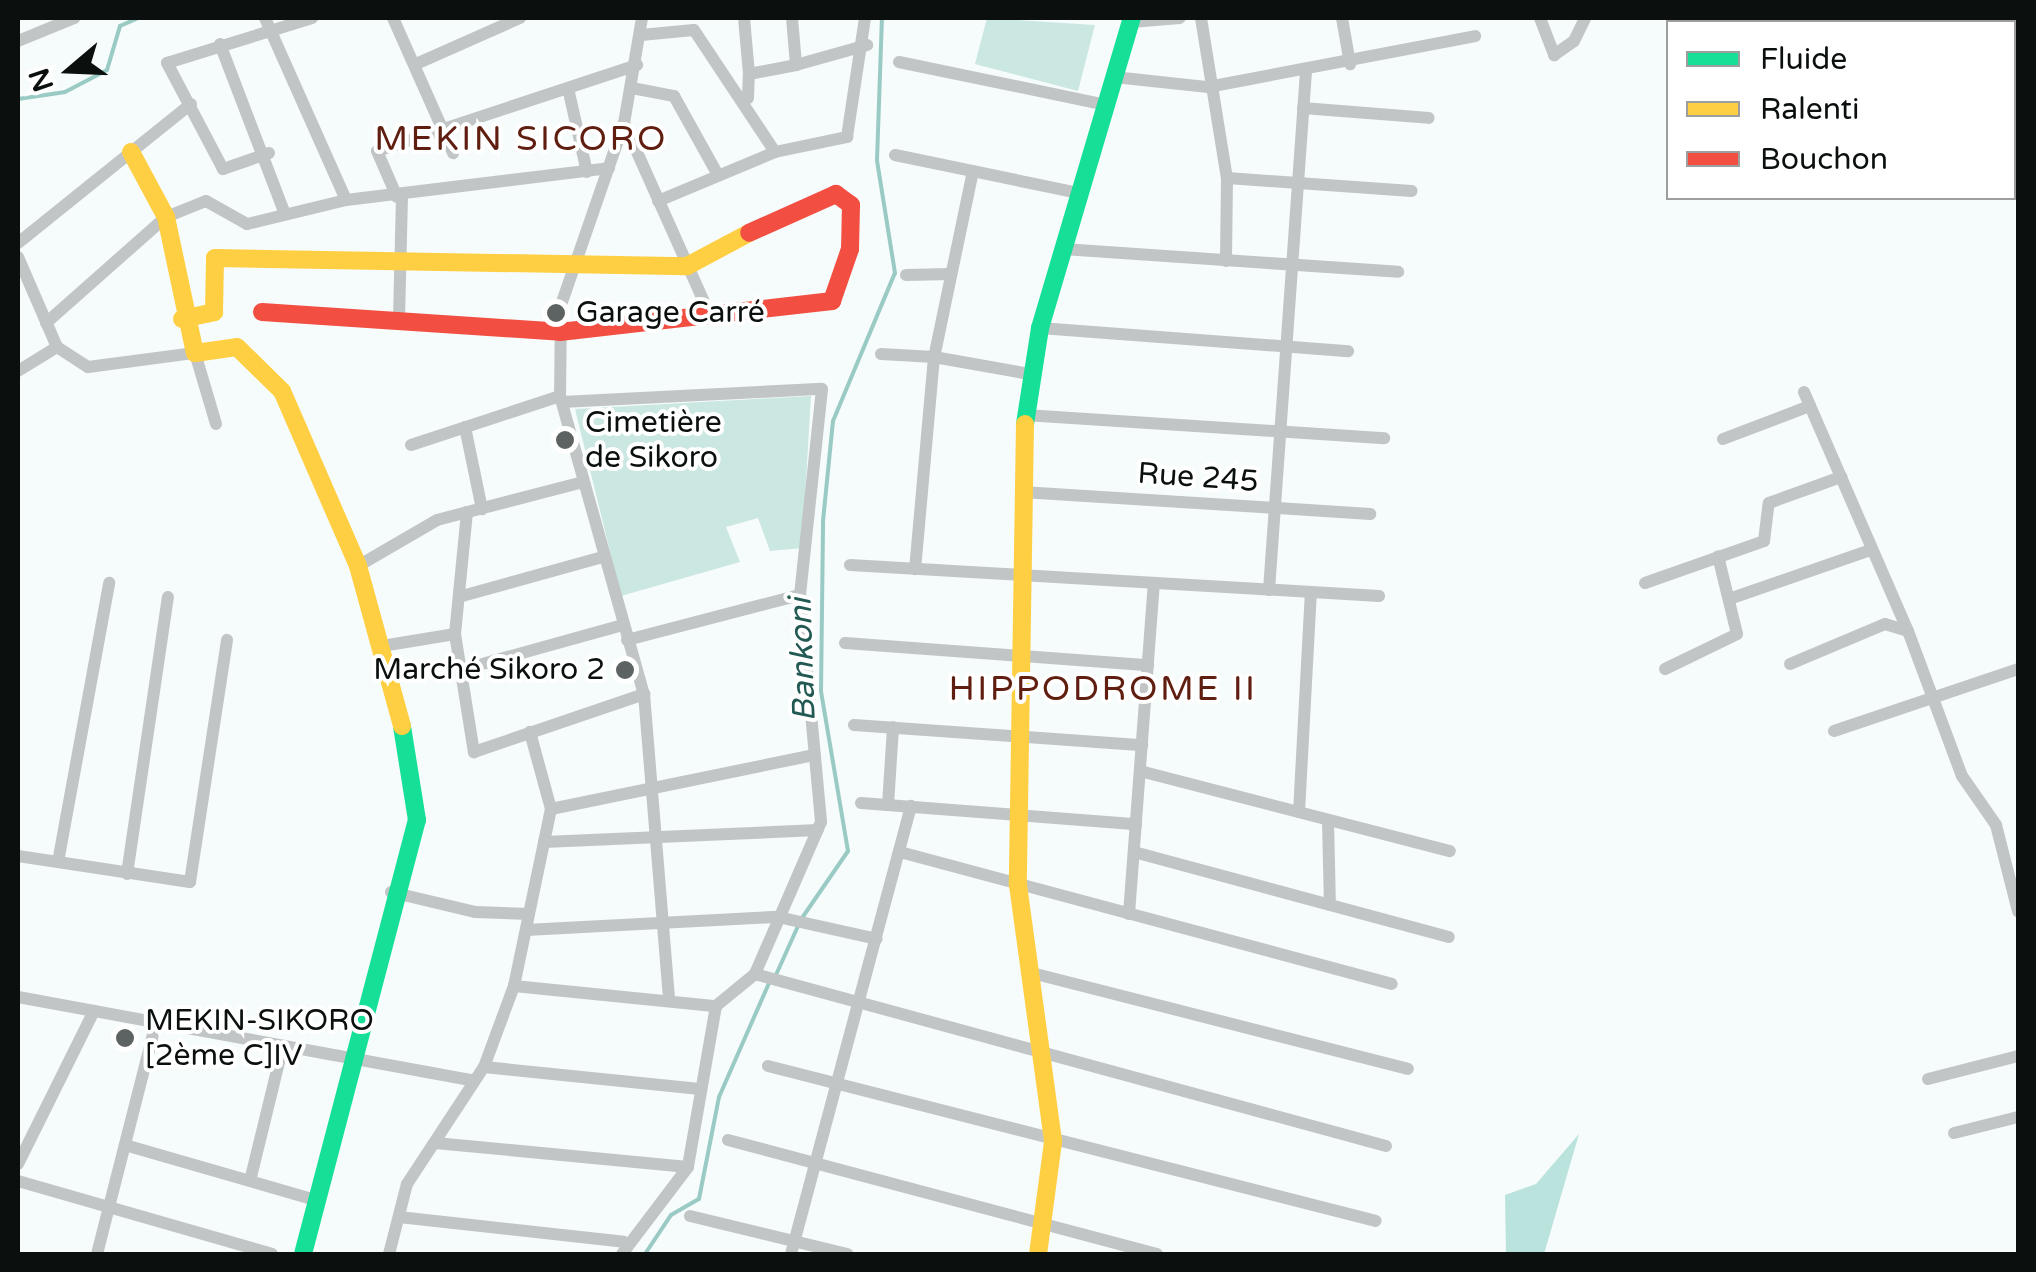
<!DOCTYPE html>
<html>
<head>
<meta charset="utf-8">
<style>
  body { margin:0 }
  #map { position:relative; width:2036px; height:1272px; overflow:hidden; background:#f6fcfb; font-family:"Varela Round",sans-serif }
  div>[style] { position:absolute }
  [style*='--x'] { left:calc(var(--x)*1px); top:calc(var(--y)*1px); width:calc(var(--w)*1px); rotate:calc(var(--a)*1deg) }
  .green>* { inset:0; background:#cbe7e2 }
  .forest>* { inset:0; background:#bbe3dd }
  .stream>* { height:4px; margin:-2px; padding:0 2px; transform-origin:2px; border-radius:2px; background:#9acac4 }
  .street>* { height:12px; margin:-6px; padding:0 6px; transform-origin:6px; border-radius:6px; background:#c2c5c5 }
  .fast>* { height:18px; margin:-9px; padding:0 9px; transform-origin:9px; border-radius:9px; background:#16e098 }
  .slow>* { height:18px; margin:-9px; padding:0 9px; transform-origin:9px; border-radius:9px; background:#ffcf43 }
  .jam>* { height:18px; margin:-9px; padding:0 9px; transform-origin:9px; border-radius:9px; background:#f24e42 }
  .dots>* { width:28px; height:28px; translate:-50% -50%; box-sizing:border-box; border:5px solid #fff; border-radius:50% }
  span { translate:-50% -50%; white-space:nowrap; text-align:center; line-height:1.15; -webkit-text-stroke:8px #fff; paint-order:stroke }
  .poi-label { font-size:30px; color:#0b100f }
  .left { translate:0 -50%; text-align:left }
  .right { translate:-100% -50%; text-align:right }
  .street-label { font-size:30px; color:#0b100f }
  .water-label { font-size:32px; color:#225a53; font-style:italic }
  .quarter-label { font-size:35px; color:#601e10; letter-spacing:2.5px }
  .frame { position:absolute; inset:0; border:20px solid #0b100f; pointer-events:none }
  .legend { position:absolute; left:1666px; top:20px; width:350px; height:180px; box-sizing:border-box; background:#fff; border:2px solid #9d9f9f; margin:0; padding:12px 18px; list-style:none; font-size:30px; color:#0b100f }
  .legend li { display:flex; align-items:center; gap:20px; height:50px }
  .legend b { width:50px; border:2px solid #9d9f9f }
  .north { position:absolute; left:20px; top:20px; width:100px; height:100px; -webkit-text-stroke:8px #fff; paint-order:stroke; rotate:251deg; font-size:28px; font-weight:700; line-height:40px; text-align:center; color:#0b100f }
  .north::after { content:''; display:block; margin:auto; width:35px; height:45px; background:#0b100f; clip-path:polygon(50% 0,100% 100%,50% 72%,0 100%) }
</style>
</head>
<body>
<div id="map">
  <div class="green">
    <i style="clip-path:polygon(987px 18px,1095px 25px,1078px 91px,975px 64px)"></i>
    <i style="clip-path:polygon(811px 396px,802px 548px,770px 551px,758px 518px,726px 527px,740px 562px,621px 596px,575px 409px)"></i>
  </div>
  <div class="forest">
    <i style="clip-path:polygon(1579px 1134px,1544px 1254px,1506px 1254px,1505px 1195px,1536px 1184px)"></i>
  </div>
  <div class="stream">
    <i style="--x:18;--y:99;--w:48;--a:-8.5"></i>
    <i style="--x:65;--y:92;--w:47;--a:-27.6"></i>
    <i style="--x:107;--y:70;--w:46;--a:-73.5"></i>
    <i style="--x:120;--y:26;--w:20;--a:-24"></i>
    <i style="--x:802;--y:918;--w:81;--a:-55.5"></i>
    <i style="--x:848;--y:851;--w:162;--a:-99.6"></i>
    <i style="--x:821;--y:691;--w:170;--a:-89.3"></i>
    <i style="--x:823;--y:521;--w:100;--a:-84.3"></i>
    <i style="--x:833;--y:421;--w:160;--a:-67.3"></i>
    <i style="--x:895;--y:273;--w:114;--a:-99.1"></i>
    <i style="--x:877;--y:160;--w:142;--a:-88"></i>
    <i style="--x:775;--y:977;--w:56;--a:-65.7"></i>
    <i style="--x:645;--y:1254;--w:47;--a:-56.3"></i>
    <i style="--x:671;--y:1215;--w:32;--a:-30"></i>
    <i style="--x:699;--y:1199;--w:104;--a:-78.9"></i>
    <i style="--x:719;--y:1097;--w:124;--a:-66.3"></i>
  </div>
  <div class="street">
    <i style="--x:265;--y:18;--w:199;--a:66"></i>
    <i style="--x:393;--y:18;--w:148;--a:66"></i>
    <i style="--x:642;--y:18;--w:107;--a:99.7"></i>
    <i style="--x:624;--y:123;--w:193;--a:109.1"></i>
    <i style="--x:561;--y:305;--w:91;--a:90.6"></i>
    <i style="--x:560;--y:396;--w:310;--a:74.3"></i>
    <i style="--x:644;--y:694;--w:308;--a:85.3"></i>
    <i style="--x:744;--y:18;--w:56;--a:84.9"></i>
    <i style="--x:792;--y:18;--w:47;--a:85.1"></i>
    <i style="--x:796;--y:65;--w:74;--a:-15.7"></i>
    <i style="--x:1201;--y:18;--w:162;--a:80.8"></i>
    <i style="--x:1227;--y:178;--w:83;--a:90.7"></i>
    <i style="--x:1342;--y:18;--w:47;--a:80.1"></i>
    <i style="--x:1540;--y:18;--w:40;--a:69"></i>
    <i style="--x:1554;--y:55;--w:24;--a:-35"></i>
    <i style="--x:1574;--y:41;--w:25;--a:-64"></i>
    <i style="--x:1804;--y:18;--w:16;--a:14"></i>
    <i style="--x:1911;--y:18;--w:4;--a:63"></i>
    <i style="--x:1998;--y:18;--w:4;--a:63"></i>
    <i style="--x:1131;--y:22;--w:49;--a:-4.7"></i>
    <i style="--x:641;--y:35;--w:53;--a:-5.4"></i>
    <i style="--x:694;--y:30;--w:146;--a:56.4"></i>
    <i style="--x:18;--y:41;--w:61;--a:-22.3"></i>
    <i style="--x:220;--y:44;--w:180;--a:69.1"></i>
    <i style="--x:2014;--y:60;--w:14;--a:73"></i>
    <i style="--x:899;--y:62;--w:211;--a:11.7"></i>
    <i style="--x:416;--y:64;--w:114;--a:-23.9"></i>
    <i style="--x:1114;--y:77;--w:95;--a:6.1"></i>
    <i style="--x:1208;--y:87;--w:272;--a:-10.8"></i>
    <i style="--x:568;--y:88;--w:86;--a:77.3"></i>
    <i style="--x:632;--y:88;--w:43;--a:10.8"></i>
    <i style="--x:674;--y:96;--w:90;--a:60.9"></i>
    <i style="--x:748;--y:98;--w:24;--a:-88"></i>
    <i style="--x:749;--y:74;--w:48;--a:-10.8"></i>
    <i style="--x:1303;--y:108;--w:126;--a:4.5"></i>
    <i style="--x:624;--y:123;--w:210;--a:65.9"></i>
    <i style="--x:269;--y:153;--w:49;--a:160.8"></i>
    <i style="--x:223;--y:169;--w:120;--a:-117.8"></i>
    <i style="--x:167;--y:63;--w:152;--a:-17.2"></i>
    <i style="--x:895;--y:155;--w:188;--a:11.7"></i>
    <i style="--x:973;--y:171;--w:190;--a:101.8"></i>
    <i style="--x:934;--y:357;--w:97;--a:10.1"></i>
    <i style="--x:1227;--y:178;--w:185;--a:4"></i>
    <i style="--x:397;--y:197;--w:50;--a:-113.5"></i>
    <i style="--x:377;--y:151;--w:274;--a:-18.3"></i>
    <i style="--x:658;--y:201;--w:127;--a:-22.7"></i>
    <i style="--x:775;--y:152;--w:74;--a:-11.8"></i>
    <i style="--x:847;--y:137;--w:120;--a:-81.4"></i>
    <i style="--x:18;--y:243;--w:222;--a:-38.8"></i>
    <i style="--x:1063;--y:249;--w:336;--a:3.9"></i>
    <i style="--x:18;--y:257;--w:98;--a:66.6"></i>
    <i style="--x:57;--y:347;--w:37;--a:33"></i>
    <i style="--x:88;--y:367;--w:108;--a:-7.5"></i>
    <i style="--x:195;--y:353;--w:74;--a:73.5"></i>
    <i style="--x:906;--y:275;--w:45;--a:-1.3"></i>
    <i style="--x:399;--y:319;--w:123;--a:-88.6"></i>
    <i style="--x:46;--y:323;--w:160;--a:-41.5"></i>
    <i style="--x:166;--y:217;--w:43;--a:-21.8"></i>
    <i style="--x:206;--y:201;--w:47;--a:29.3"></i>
    <i style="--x:247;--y:224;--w:102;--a:-13.6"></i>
    <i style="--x:346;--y:200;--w:265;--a:-6.9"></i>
    <i style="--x:1040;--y:328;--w:309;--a:4.3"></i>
    <i style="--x:881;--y:354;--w:53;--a:3.2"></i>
    <i style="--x:934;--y:357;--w:213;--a:95.1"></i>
    <i style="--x:18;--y:371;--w:46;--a:-31.6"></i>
    <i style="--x:1804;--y:392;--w:261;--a:66.5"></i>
    <i style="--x:562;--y:402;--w:260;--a:-2.9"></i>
    <i style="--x:822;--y:389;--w:207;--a:96.1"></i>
    <i style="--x:800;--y:595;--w:228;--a:84.7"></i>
    <i style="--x:821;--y:822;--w:166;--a:113.5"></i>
    <i style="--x:755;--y:974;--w:50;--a:140.6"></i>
    <i style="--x:716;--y:1006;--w:163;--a:99.9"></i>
    <i style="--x:688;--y:1167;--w:109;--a:127.2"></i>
    <i style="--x:1025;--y:415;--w:360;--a:3.7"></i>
    <i style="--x:465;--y:427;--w:84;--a:78.3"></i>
    <i style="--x:1723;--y:439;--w:93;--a:-20.8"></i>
    <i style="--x:411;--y:445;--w:157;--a:-18.2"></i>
    <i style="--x:1022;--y:492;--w:349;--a:3.6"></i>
    <i style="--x:467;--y:512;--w:123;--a:95.6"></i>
    <i style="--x:455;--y:634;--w:120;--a:80.9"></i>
    <i style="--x:474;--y:752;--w:180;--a:-18.8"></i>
    <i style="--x:850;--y:565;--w:530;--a:3.35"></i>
    <i style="--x:358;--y:566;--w:91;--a:-30.2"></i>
    <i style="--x:437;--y:520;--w:151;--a:-14.6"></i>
    <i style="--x:1645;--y:583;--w:126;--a:-19.4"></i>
    <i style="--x:1764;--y:541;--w:38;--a:-83"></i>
    <i style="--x:1769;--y:503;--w:77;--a:-19.9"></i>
    <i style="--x:1269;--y:590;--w:520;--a:-85.92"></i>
    <i style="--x:462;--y:596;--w:146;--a:-15.5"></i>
    <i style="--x:1732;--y:598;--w:147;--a:-19.1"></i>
    <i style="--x:627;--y:640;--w:179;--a:-14.6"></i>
    <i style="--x:845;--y:643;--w:304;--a:4.2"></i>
    <i style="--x:382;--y:646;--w:74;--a:-9.3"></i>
    <i style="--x:1790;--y:664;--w:103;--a:-22.8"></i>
    <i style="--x:1885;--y:624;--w:24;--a:17"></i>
    <i style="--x:1908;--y:631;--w:155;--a:69.6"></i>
    <i style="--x:1962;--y:776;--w:60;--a:55.2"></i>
    <i style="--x:1996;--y:825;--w:89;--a:75.7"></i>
    <i style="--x:1665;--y:669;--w:80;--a:-25.9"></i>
    <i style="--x:1737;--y:634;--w:80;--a:-103.7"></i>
    <i style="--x:457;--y:671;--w:172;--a:-15.5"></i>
    <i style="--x:854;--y:725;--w:289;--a:4"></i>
    <i style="--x:1834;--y:731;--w:194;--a:-18.6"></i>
    <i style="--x:1140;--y:771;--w:320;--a:14.5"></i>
    <i style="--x:861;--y:803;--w:276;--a:4.4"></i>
    <i style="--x:888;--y:805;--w:78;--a:-86.3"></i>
    <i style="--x:551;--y:809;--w:269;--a:-11.6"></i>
    <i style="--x:1299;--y:812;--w:220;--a:-86.9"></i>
    <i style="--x:1328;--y:820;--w:85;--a:88.7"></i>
    <i style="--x:544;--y:842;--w:274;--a:-2.5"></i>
    <i style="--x:900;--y:852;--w:509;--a:15.02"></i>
    <i style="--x:1134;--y:852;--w:326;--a:15.1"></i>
    <i style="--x:18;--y:856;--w:174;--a:8.6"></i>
    <i style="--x:190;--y:882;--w:245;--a:-81.3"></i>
    <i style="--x:58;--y:862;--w:284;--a:-79.6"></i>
    <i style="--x:127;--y:874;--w:280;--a:-81.6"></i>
    <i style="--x:391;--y:892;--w:86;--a:13.4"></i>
    <i style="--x:475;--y:912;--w:54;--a:2.1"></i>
    <i style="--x:1129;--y:914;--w:332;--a:-85.7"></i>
    <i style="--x:526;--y:930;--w:252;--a:-3"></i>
    <i style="--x:778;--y:917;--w:101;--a:12.5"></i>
    <i style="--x:1028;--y:972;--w:392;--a:14.3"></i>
    <i style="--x:755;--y:974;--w:654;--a:15.25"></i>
    <i style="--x:514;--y:986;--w:203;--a:5.7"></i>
    <i style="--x:18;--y:997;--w:464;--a:10.4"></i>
    <i style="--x:768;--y:1066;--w:627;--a:14.3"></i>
    <i style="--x:484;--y:1067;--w:217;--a:5.8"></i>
    <i style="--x:1928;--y:1079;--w:93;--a:-14.3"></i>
    <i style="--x:1954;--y:1133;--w:66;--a:-14"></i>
    <i style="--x:728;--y:1140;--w:444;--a:14.9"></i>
    <i style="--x:435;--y:1143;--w:254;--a:5.4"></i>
    <i style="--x:125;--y:1145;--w:199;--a:16.1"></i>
    <i style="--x:18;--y:1164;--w:171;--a:-63.6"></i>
    <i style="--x:18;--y:1181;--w:264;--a:16"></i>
    <i style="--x:250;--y:1181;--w:139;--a:-76.3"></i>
    <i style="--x:690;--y:1216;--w:162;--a:13.6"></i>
    <i style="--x:399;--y:1217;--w:226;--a:6.3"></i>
    <i style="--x:97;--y:1254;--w:239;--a:-75.7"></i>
    <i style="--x:389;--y:1254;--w:72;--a:-75.6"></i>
    <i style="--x:407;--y:1184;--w:140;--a:-56.7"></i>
    <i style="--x:484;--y:1067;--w:86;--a:-69.7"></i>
    <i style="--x:514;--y:986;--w:181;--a:-78.2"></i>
    <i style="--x:551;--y:809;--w:80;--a:-105.3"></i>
    <i style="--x:791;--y:1254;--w:464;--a:-75"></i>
  </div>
  <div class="fast">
    <i style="--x:1025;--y:424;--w:97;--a:-81.1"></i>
    <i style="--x:1040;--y:328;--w:323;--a:-73.5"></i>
    <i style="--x:303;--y:1254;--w:449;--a:-75.3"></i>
    <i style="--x:417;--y:820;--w:95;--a:-99.1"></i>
  </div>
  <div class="slow">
    <i style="--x:131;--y:152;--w:74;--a:61.7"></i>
    <i style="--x:166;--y:217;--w:139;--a:78"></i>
    <i style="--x:195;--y:353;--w:42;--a:-8.1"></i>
    <i style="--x:237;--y:347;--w:63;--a:44.4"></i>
    <i style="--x:282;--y:391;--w:191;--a:66.5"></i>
    <i style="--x:358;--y:566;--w:166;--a:74.6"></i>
    <i style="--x:182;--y:319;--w:33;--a:-12"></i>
    <i style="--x:214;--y:312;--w:54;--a:-88.9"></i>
    <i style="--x:215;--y:258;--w:472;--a:1"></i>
    <i style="--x:687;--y:266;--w:70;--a:-28"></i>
    <i style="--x:1025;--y:424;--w:461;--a:90.9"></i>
    <i style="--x:1018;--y:885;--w:259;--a:82.2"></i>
    <i style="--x:1053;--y:1142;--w:113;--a:97.6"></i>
  </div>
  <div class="jam">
    <i style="--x:262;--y:312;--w:299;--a:3.8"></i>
    <i style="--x:560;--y:332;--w:274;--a:-6.5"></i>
    <i style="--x:832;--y:301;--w:55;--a:-70.9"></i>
    <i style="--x:850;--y:249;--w:44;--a:-88.7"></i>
    <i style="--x:851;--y:205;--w:19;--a:-144"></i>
    <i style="--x:836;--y:194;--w:95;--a:155.9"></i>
  </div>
  <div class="dots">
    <i style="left:556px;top:313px;background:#5d6362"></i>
    <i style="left:565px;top:440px;background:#5d6362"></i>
    <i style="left:625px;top:670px;background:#5d6362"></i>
    <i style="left:125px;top:1038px;background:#5d6362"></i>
  </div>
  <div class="poi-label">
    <span class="left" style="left:576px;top:313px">Garage Carré</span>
    <span class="left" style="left:585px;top:440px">Cimetière<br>de Sikoro</span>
    <span class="right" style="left:605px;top:670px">Marché Sikoro 2</span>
    <span class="left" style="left:145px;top:1038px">MEKIN-SIKORO<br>[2ème C]IV</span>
  </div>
  <div class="street-label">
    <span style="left:1198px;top:478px;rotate:4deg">Rue 245</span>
  </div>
  <div class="water-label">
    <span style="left:803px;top:660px;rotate:-92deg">Bankoni</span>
  </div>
  <div class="quarter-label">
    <span style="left:521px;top:139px">MEKIN SICORO</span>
    <span style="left:1103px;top:689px">HIPPODROME II</span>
  </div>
  <div class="frame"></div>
  <ul class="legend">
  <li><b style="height:12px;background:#16e098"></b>Fluide</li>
  <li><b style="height:12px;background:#ffcf43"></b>Ralenti</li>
  <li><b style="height:12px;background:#f24e42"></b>Bouchon</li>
  </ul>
  <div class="north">N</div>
</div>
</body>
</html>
